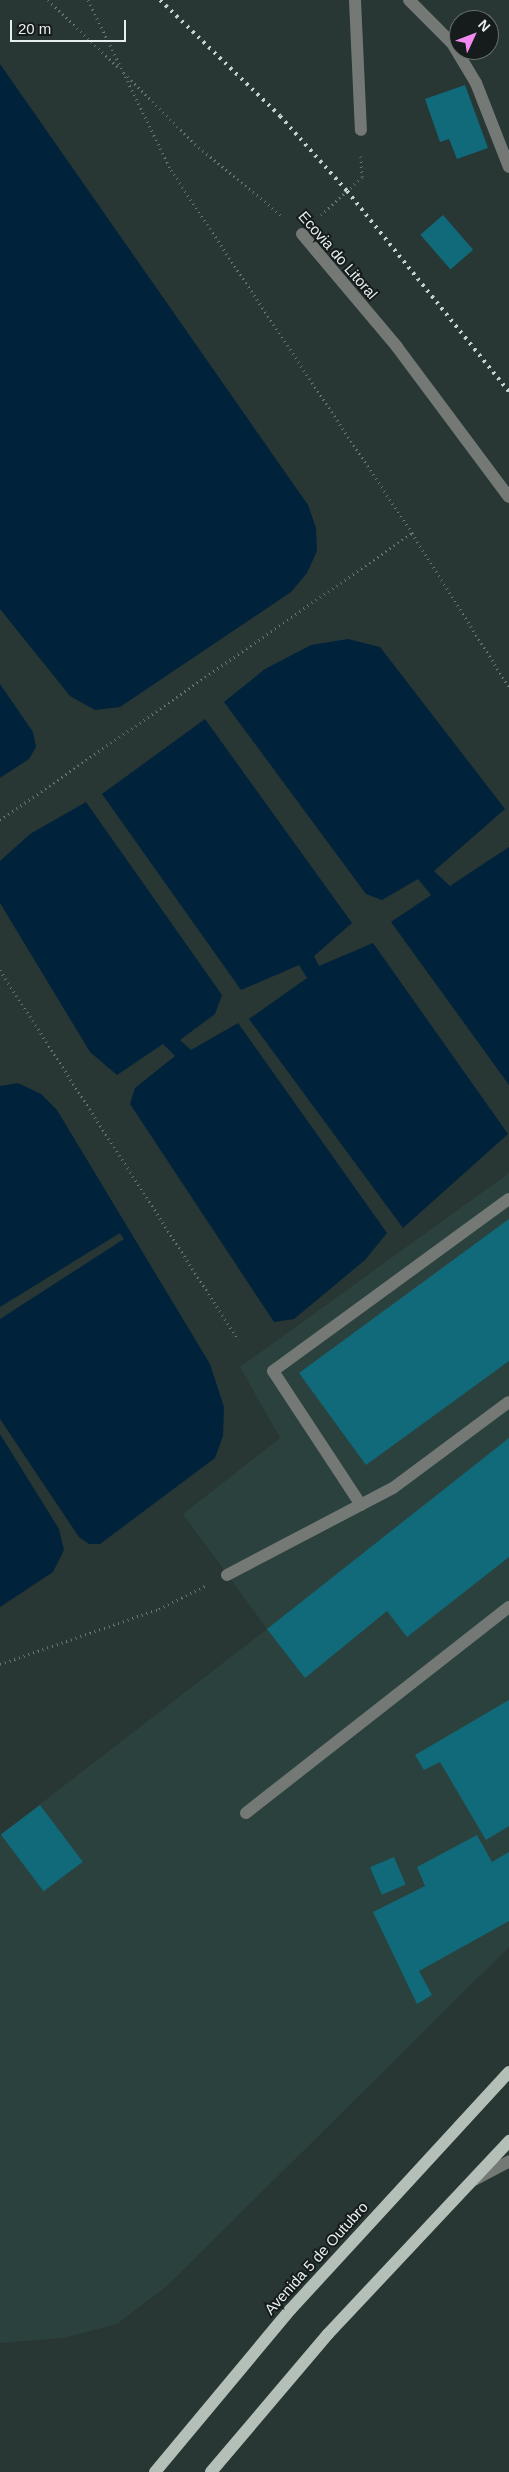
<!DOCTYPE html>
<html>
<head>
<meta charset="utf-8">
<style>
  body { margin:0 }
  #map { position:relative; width:509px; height:2472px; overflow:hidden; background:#283634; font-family:Arial,sans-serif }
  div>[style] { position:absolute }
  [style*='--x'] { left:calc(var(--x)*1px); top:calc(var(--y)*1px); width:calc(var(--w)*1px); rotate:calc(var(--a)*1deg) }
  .built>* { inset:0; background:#2b413e }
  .water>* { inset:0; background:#00233b }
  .building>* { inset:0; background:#116a7a; transform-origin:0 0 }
  .path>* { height:3px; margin-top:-1.5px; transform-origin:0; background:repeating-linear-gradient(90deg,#697573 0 1px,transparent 0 5px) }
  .minor>* { height:12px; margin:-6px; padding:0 6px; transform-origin:6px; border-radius:6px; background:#747976 }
  .major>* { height:12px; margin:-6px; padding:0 6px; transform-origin:6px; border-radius:6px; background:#b4bfb8 }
  .rail>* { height:4px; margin-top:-2px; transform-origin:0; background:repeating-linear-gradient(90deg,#c7d0cf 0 2.5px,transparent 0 7.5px) }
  span { translate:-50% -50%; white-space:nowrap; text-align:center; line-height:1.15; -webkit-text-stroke:4px #161c1b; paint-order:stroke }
  .street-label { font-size:15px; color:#e7efee }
  .north { position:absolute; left:449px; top:10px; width:50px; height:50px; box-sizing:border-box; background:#161c1b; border:1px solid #6a706f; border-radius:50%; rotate:47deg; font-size:14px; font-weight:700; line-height:20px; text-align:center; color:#e7efee }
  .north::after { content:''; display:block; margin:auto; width:18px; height:22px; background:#f38af1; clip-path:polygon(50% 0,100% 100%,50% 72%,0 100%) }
  .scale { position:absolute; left:10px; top:20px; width:116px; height:22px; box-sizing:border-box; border:2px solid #e7efee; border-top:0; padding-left:6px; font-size:15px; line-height:18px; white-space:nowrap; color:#e7efee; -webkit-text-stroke:4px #161c1b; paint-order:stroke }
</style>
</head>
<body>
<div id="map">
  <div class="built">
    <i style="clip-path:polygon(509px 1173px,509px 1947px,167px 2286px,117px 2324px,64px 2338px,0 2343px,0 1835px,267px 1629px,183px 1514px,280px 1438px,240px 1367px)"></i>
  </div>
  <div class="water">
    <i style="clip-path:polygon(0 64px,308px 505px,316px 528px,317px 551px,307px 573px,291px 592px,120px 707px,95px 710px,70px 696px,0 609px)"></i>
    <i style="clip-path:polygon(348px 639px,380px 647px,505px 809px,434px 871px,450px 886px,509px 847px,509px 1085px,391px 922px,431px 895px,418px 879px,382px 900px,366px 894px,224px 702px,265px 669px,311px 645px)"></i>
    <i style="clip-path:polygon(0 684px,33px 732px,36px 747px,29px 759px,0 778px)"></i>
    <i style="clip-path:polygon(205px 719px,352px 923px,314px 956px,319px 966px,373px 943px,508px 1134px,403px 1228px,249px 1019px,307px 978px,299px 965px,241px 990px,102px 794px)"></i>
    <i style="clip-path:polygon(86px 802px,222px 995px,215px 1014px,180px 1040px,191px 1050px,238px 1023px,387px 1233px,365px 1260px,294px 1319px,274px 1322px,130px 1104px,135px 1088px,175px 1056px,163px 1044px,117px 1075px,90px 1052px,0 903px,0 861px,30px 834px)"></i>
    <i style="clip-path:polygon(18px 1083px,41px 1094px,57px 1110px,210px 1364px,224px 1407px,223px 1436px,215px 1458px,100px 1544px,89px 1544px,79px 1537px,0 1419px,0 1319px,124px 1239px,120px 1233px,0 1307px,0 1086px)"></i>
    <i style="clip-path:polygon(0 1434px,59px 1529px,64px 1550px,53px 1572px,0 1607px)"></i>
  </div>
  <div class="building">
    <i style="clip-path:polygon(465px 85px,488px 148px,457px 159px,449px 139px,440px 142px,425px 99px)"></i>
    <i style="left:443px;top:215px;width:46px;height:30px;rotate:49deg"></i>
    <i style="clip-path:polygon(509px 1219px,509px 1361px,366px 1465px,299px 1373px)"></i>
    <i style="clip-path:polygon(509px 1438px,509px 1557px,407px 1637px,387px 1611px,305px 1678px,267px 1629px)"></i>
    <i style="clip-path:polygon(509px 1700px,509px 1826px,486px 1840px,440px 1762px,424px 1770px,415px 1755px)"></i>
    <i style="left:40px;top:1805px;width:71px;height:49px;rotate:53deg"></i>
    <i style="clip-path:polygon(477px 1835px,492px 1862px,509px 1852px,509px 1921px,419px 1971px,432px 1995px,417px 2004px,373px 1912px,425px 1886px,417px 1867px)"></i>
    <i style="left:394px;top:1857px;width:30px;height:26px;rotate:67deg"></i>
  </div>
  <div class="path">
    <i style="--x:48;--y:0;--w:98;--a:43.8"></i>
    <i style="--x:88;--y:0;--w:189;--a:64"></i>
    <i style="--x:171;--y:170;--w:436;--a:56.4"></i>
    <i style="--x:124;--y:73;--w:100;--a:45"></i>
    <i style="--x:195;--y:144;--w:113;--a:39.6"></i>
    <i style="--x:321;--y:215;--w:56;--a:-42.8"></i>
    <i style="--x:362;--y:177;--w:21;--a:-93"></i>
    <i style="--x:0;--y:820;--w:502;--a:-34.86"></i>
    <i style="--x:412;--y:533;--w:182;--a:57.8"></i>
    <i style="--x:0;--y:970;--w:440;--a:57.2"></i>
    <i style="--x:0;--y:1664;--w:168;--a:-19.1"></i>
    <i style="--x:159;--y:1609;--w:51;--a:-26.6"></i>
  </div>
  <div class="minor">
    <i style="--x:355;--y:0;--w:130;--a:87.4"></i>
    <i style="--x:409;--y:0;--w:61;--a:45"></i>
    <i style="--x:452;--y:43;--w:47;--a:59"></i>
    <i style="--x:476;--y:83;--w:90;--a:68.6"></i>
    <i style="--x:302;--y:234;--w:148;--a:49.9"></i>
    <i style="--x:397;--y:347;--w:187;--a:53.3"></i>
    <i style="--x:361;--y:1505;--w:160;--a:-123.3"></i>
    <i style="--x:273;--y:1371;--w:292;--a:-36.1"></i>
    <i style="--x:227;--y:1575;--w:187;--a:-27.7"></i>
    <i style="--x:393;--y:1488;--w:144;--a:-36.6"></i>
    <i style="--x:246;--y:1813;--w:334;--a:-38.1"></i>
    <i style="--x:474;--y:2180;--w:40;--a:-28"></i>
  </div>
  <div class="major">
    <i style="--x:155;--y:2472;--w:212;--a:-50.2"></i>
    <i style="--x:291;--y:2309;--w:322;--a:-47.4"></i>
    <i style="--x:211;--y:2472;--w:181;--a:-49.7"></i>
    <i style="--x:328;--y:2334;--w:265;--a:-46.8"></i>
  </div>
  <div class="rail">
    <i style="--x:160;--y:0;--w:167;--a:44"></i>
    <i style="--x:280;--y:116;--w:101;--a:48.2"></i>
    <i style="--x:347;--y:191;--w:258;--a:51.1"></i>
  </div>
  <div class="street-label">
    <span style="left:338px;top:255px;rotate:49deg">Ecovia do Litoral</span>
    <span style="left:316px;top:2258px;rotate:-48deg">Avenida 5 de Outubro</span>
  </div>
  <div class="north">N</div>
  <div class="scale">20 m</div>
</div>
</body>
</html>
